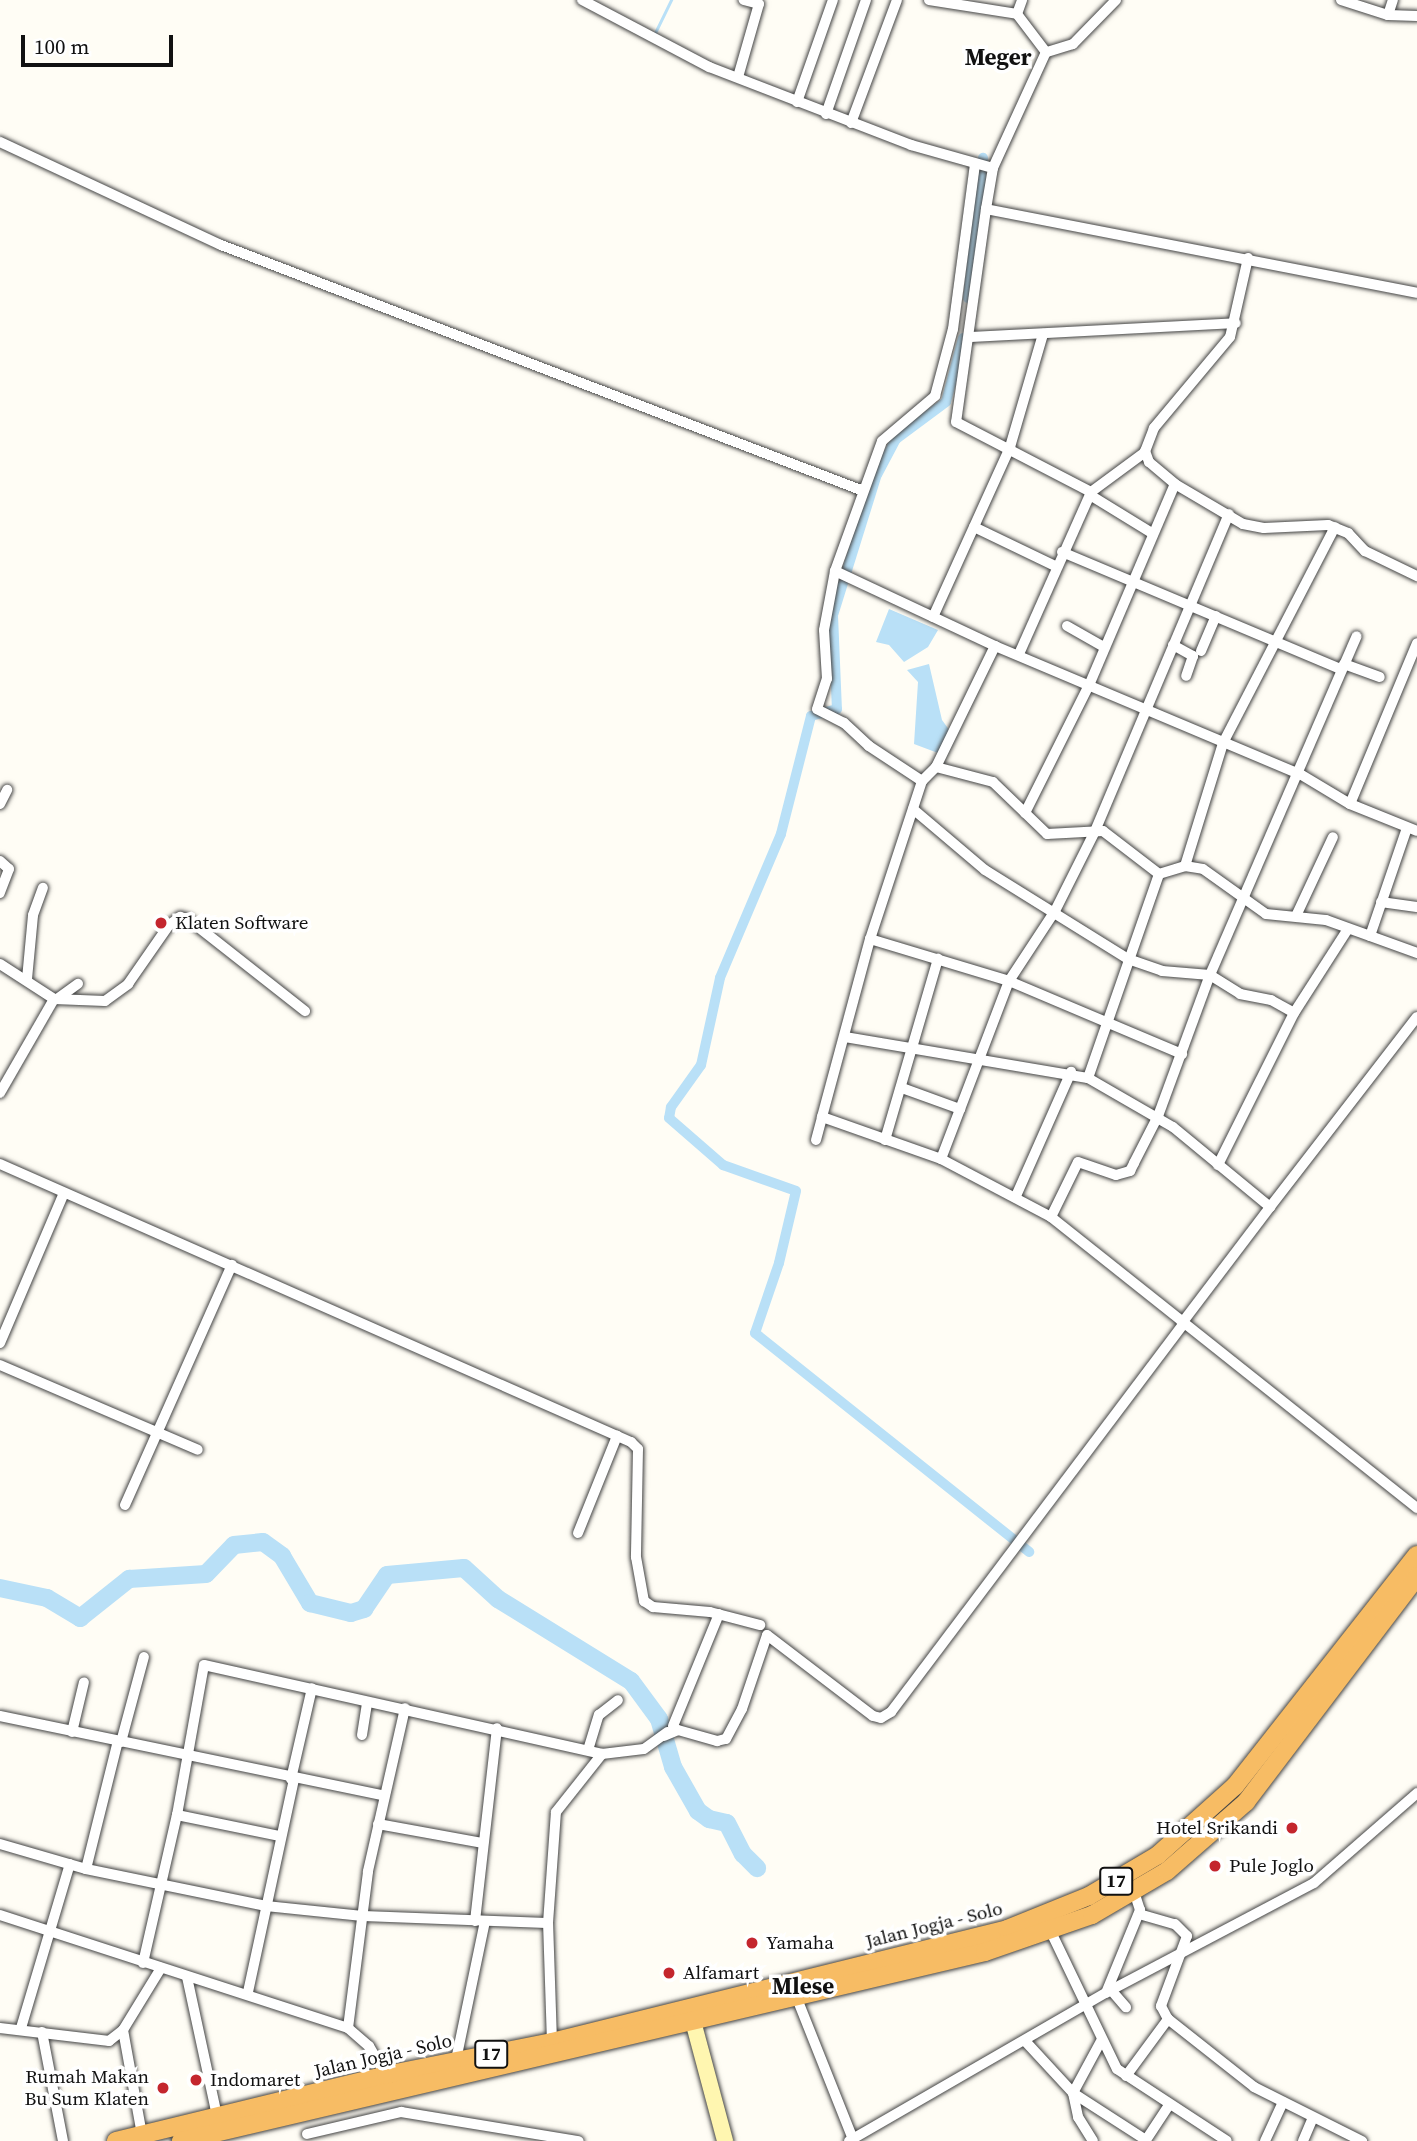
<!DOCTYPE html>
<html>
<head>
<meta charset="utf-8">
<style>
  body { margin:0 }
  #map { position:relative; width:1417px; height:2141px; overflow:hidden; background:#fffdf5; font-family:"Source Serif 4",serif }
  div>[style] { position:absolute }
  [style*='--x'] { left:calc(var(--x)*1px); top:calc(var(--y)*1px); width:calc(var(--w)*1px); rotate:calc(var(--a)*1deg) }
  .water>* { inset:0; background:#b9e0f7 }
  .stream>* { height:2.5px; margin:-1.25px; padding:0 1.25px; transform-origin:1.25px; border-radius:1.25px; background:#b9e0f7 }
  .canal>* { height:10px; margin:-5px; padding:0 5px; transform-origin:5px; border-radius:5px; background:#b9e0f7 }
  .river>* { height:18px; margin:-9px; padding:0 9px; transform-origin:9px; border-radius:9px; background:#b9e0f7 }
  .roads { filter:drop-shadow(0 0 2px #444) drop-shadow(0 0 2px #444) }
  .minor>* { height:10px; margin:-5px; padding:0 5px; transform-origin:5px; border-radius:5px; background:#fff }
  .secondary>* { height:16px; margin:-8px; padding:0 8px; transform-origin:8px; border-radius:8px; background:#fff6b0 }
  .trunk>* { height:18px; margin:-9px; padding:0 9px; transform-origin:9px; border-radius:9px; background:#f7bc64 }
  .dots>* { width:19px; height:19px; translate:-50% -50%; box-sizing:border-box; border:4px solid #fff; border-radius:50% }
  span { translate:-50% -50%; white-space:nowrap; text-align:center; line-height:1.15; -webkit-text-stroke:7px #fff; paint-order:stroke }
  .shield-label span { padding:2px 5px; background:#fff; border:2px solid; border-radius:5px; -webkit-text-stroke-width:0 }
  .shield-label { font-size:18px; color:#111; font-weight:700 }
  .poi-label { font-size:19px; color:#111 }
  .left { translate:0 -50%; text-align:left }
  .right { translate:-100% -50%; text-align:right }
  .street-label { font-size:19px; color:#111 }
  .quarter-label { font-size:23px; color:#111; font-weight:700 }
  .scale { position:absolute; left:21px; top:35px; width:152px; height:32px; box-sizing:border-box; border:4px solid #111; border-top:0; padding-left:9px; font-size:21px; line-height:24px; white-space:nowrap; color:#111; -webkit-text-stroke:5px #fff; paint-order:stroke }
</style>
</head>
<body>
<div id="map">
  <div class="water">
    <i style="clip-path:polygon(889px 609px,938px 630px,928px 647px,904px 662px,889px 645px,876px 642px)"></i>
    <i style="clip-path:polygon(929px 664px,942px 720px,950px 731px,938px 753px,914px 744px,918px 682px,907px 670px)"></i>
  </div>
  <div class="stream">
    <i style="--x:654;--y:35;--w:39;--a:-64"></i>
  </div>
  <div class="canal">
    <i style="--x:968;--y:298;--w:141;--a:-83.9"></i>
    <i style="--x:963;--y:338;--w:66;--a:104.9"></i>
    <i style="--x:946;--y:402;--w:62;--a:143.5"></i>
    <i style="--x:896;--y:439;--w:40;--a:118"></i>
    <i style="--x:877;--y:474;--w:148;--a:107.3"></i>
    <i style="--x:833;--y:615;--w:94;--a:87.6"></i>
    <i style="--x:837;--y:709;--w:27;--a:165"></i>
    <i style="--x:811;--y:716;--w:122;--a:104.3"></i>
    <i style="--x:781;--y:834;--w:156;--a:113"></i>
    <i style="--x:720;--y:978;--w:89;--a:102.3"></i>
    <i style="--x:701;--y:1065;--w:52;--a:125.5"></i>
    <i style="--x:671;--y:1107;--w:11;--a:100"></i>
    <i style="--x:669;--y:1118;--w:72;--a:41"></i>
    <i style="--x:723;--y:1165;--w:77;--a:19.6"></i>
    <i style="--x:796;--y:1191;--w:74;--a:103.3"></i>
    <i style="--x:779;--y:1263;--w:74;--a:108.9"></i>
    <i style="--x:755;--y:1333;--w:351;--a:38.6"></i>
  </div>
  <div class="river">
    <i style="--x:0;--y:1588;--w:48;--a:12"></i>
    <i style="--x:47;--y:1598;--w:39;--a:31"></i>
    <i style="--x:80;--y:1618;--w:63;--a:-38.5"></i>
    <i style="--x:129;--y:1579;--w:77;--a:-3.7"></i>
    <i style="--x:206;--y:1574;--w:40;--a:-46"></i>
    <i style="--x:234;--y:1545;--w:29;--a:-6"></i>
    <i style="--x:263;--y:1542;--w:24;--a:36"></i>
    <i style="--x:282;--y:1556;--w:55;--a:59.2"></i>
    <i style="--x:310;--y:1603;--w:42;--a:13.7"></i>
    <i style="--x:351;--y:1613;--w:14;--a:-17"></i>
    <i style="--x:364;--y:1609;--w:41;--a:-55.9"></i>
    <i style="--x:387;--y:1575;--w:77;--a:-5.2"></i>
    <i style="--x:464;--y:1568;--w:46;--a:42.4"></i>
    <i style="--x:498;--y:1599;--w:156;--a:31.7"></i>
    <i style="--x:631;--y:1681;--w:47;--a:53.6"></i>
    <i style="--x:659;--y:1719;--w:50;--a:73.7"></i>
    <i style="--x:673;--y:1767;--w:51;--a:60.4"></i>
    <i style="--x:698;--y:1811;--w:14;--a:36"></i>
    <i style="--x:709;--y:1819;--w:18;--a:13"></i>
    <i style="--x:727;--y:1823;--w:35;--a:63"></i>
    <i style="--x:743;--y:1854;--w:20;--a:45"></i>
  </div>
  <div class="roads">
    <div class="minor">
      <i style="--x:582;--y:0;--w:144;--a:27.8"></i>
      <i style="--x:709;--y:67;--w:217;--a:21.1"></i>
      <i style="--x:911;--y:145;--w:85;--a:15.7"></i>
      <i style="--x:929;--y:0;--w:89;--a:9"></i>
      <i style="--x:1017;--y:14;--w:48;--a:52.7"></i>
      <i style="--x:1116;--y:0;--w:62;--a:134.3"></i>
      <i style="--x:1073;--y:44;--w:28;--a:163"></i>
      <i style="--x:1046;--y:52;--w:128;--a:114.6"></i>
      <i style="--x:993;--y:168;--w:42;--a:99.7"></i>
      <i style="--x:986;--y:209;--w:439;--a:11"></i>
      <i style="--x:1341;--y:0;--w:49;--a:17.7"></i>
      <i style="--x:1388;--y:15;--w:29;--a:2"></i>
      <i style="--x:1017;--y:14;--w:15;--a:-70"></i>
      <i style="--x:1388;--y:15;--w:16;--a:-72"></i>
      <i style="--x:738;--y:77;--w:76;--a:-74"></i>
      <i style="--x:759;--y:4;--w:16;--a:-165"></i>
      <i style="--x:797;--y:102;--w:108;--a:-70.6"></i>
      <i style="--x:826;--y:114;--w:121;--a:-70.7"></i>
      <i style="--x:851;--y:123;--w:131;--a:-69.5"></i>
      <i style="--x:0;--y:142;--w:244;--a:25"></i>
      <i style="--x:221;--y:245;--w:685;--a:20.95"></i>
      <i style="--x:986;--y:209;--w:215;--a:98"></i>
      <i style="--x:956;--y:422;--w:152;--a:27.4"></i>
      <i style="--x:1091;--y:492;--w:67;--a:-36.5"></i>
      <i style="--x:1248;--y:258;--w:81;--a:102.8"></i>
      <i style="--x:1230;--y:337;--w:119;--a:129.9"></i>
      <i style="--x:1154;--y:428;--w:25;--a:111"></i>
      <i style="--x:1145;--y:451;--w:12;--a:70"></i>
      <i style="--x:1149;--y:462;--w:34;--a:40"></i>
      <i style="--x:1175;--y:484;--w:79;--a:30.5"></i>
      <i style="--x:1243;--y:524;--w:21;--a:11"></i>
      <i style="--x:1264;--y:528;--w:64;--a:-2.7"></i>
      <i style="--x:1328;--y:525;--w:22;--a:22"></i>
      <i style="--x:1348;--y:533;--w:25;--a:47"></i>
      <i style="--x:1365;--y:551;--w:58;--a:25.7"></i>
      <i style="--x:971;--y:337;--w:265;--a:-3"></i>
      <i style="--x:1090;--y:495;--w:73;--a:31.5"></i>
      <i style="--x:974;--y:527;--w:90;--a:25.7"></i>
      <i style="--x:1062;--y:552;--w:303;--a:22.8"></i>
      <i style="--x:835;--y:571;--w:138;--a:-70.1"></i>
      <i style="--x:882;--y:441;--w:70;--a:-40.3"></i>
      <i style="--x:935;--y:396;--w:69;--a:-75"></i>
      <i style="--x:953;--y:329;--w:166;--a:-82.4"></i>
      <i style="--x:933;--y:617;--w:187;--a:-65.6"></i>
      <i style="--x:1010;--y:447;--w:118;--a:-73.7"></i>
      <i style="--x:1067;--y:626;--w:43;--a:29.6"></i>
      <i style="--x:1173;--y:645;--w:23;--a:29"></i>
      <i style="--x:1193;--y:656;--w:21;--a:109"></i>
      <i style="--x:995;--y:646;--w:135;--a:116"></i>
      <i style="--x:936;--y:767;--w:20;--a:135"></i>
      <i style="--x:922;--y:781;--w:166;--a:108.2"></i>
      <i style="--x:870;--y:939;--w:184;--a:105.1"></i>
      <i style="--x:822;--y:1117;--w:126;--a:19.4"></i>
      <i style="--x:941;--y:1159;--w:124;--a:27.8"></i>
      <i style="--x:1051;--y:1217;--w:468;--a:38.5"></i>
      <i style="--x:1201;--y:651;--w:38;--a:-67"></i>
      <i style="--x:1019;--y:654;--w:177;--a:-66"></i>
      <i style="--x:1344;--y:664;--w:38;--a:20"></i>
      <i style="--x:936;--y:767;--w:59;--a:14.7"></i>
      <i style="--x:993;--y:782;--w:75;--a:43.9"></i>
      <i style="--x:1047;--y:834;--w:56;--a:-3.1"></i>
      <i style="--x:1103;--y:831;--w:71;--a:37.5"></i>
      <i style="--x:1159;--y:874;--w:27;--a:-17"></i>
      <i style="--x:1185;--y:866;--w:18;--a:9"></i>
      <i style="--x:1203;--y:869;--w:77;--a:35.5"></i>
      <i style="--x:1266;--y:914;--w:60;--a:5.7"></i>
      <i style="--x:1326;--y:920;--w:97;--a:19.9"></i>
      <i style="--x:922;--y:781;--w:64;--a:-146.6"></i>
      <i style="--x:869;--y:746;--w:34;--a:-137"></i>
      <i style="--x:844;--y:723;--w:30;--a:-153"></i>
      <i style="--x:817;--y:709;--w:32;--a:-72"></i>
      <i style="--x:827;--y:679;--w:49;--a:-93.5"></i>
      <i style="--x:824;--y:630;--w:60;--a:-79.4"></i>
      <i style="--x:835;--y:571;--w:177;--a:25.1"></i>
      <i style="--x:995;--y:646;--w:331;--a:22.8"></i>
      <i style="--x:1300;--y:774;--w:58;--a:31"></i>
      <i style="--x:1350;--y:804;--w:72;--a:21.9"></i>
      <i style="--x:0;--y:804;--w:16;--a:-63"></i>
      <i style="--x:1350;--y:804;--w:174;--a:-67.4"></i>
      <i style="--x:913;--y:809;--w:94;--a:40.3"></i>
      <i style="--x:985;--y:870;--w:168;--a:31.9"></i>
      <i style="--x:1128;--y:959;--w:36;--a:19"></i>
      <i style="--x:1162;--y:971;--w:48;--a:4.8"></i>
      <i style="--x:1210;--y:975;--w:36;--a:32"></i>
      <i style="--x:1240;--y:994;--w:32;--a:11"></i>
      <i style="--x:1271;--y:1000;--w:26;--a:29"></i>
      <i style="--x:1294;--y:1013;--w:170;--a:116.6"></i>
      <i style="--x:1025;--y:813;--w:145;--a:-63.4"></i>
      <i style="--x:1090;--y:683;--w:216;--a:-66.9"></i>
      <i style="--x:0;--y:861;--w:12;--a:42"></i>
      <i style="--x:9;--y:869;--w:26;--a:111"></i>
      <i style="--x:1185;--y:866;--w:129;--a:-72.8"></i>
      <i style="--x:1223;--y:743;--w:243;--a:-62.6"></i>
      <i style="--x:1381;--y:902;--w:36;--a:8"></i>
      <i style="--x:1296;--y:916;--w:87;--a:-64.9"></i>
      <i style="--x:1370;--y:936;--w:114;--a:-71.1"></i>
      <i style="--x:870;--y:939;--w:145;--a:16.8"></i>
      <i style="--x:1009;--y:981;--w:188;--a:22.9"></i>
      <i style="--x:0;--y:964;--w:64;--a:32.9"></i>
      <i style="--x:54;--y:999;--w:51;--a:2.2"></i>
      <i style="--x:105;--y:1001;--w:29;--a:-36"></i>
      <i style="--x:128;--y:984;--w:72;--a:-55.2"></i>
      <i style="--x:169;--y:925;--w:14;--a:-36"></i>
      <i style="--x:180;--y:917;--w:8;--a:14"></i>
      <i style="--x:188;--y:919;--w:149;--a:38.2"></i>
      <i style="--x:27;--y:979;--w:64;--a:-84.6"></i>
      <i style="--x:33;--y:915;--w:29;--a:-70"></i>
      <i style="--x:57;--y:999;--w:26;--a:-36"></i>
      <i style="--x:1294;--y:1013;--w:100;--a:-57.3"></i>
      <i style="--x:845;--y:1037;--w:246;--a:9.6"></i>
      <i style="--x:1088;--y:1078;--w:98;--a:30"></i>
      <i style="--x:1173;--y:1127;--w:126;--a:39.5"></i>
      <i style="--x:1270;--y:1207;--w:240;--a:-52.3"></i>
      <i style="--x:1088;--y:1078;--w:216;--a:-70.8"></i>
      <i style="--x:902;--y:1088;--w:62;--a:19.9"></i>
      <i style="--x:0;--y:1093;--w:108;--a:-60.1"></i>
      <i style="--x:816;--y:1140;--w:24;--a:-75"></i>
      <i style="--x:885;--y:1140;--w:189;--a:-73.7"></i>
      <i style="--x:941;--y:1159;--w:191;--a:-69.1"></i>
      <i style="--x:1009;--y:981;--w:84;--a:-56.7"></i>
      <i style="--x:1055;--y:911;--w:89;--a:-63.4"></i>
      <i style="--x:1095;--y:831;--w:344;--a:-67.1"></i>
      <i style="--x:0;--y:1164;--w:690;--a:23.78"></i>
      <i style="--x:631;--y:1442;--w:10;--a:45"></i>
      <i style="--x:638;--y:1449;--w:108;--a:91.1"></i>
      <i style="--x:636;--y:1557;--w:45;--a:79.7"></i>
      <i style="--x:644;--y:1601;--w:11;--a:34"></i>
      <i style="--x:653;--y:1607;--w:57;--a:5"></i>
      <i style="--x:710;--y:1612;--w:52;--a:14.6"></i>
      <i style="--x:1016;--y:1196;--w:136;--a:-66.1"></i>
      <i style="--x:1051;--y:1217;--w:61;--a:-63.9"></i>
      <i style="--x:1078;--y:1162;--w:40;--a:18.9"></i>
      <i style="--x:1116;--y:1175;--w:15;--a:-16"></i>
      <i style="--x:1130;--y:1171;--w:9;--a:-63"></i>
      <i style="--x:1134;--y:1163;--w:53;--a:-62.9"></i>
      <i style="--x:1158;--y:1116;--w:150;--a:-69.8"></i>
      <i style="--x:1210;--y:975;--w:369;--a:-66.6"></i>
      <i style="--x:1182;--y:1323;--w:146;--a:-52.8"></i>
      <i style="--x:0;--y:1343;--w:163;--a:-66.9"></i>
      <i style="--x:0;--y:1365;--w:215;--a:23.2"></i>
      <i style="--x:125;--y:1505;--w:263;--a:-66"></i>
      <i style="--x:578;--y:1533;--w:105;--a:-68.1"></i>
      <i style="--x:0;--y:1716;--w:390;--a:11.7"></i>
      <i style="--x:673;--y:1726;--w:121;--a:-67.7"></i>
      <i style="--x:72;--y:1732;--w:51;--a:-76.5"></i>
      <i style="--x:362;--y:1735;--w:32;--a:-81"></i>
      <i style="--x:664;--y:1736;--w:15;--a:-23"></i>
      <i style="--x:678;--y:1730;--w:41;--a:15.8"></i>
      <i style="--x:717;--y:1741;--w:9;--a:-13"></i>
      <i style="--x:726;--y:1739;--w:34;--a:-62"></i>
      <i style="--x:742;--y:1709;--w:78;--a:-71.3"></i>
      <i style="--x:767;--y:1635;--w:133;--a:37.4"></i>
      <i style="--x:873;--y:1716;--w:8;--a:14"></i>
      <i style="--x:881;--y:1718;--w:12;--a:-31"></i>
      <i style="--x:891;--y:1712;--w:486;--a:-53"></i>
      <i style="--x:121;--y:1742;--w:88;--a:-74.9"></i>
      <i style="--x:588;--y:1750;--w:37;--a:-73"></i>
      <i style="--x:599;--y:1715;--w:24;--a:-38"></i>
      <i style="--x:291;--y:1779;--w:93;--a:-77"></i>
      <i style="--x:177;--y:1815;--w:104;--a:11.6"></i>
      <i style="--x:378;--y:1824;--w:107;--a:10.3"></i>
      <i style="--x:0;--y:1844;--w:90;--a:16.2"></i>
      <i style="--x:86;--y:1869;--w:184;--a:11.6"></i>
      <i style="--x:266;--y:1906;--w:97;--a:5.9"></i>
      <i style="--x:362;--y:1916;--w:186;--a:2.2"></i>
      <i style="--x:86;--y:1869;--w:132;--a:-76"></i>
      <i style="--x:1139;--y:1914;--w:37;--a:16"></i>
      <i style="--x:1175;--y:1924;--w:17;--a:45"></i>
      <i style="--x:1187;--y:1936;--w:75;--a:110.4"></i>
      <i style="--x:1161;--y:2006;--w:15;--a:62"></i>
      <i style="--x:1168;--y:2019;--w:110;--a:38.3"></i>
      <i style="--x:1254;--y:2087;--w:121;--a:26.6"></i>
      <i style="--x:0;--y:1915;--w:366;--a:18"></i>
      <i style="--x:348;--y:2028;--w:28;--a:41"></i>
      <i style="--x:369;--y:2046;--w:34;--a:60"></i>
      <i style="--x:475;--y:1921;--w:194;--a:-83.5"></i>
      <i style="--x:1051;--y:1932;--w:152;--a:64.3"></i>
      <i style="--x:1117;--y:2069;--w:131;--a:33.2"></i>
      <i style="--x:143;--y:1963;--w:152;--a:-77.1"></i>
      <i style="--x:177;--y:1815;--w:152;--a:-79.8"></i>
      <i style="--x:204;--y:1665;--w:408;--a:12.6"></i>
      <i style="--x:602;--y:1754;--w:42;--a:-6.8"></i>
      <i style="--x:644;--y:1749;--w:29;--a:-36"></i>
      <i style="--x:187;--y:1977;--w:142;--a:77.8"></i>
      <i style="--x:1111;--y:1990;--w:23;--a:49"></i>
      <i style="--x:248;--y:1992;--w:218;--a:-77.8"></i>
      <i style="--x:1106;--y:1993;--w:90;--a:-67.7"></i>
      <i style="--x:1140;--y:1910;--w:20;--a:-108"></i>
      <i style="--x:796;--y:1996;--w:154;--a:68.3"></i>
      <i style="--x:0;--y:2028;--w:110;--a:6.8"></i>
      <i style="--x:109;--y:2041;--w:18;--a:-38"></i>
      <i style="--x:123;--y:2030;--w:73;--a:-58.5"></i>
      <i style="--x:21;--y:2028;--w:171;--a:-73.4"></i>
      <i style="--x:348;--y:2028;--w:158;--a:-82.7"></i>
      <i style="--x:368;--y:1871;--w:167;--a:-77.2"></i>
      <i style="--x:123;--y:2030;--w:107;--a:79.7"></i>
      <i style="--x:42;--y:2032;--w:111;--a:79.1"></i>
      <i style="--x:1101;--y:2041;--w:59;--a:118.3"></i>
      <i style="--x:1073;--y:2093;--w:87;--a:32.8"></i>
      <i style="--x:1146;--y:2140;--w:42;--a:-56.7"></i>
      <i style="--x:552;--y:2042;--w:119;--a:-91.9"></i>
      <i style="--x:548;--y:1923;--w:111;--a:-85.9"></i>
      <i style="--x:556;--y:1812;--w:74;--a:-51.6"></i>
      <i style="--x:1026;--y:2042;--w:69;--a:47.3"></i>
      <i style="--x:1073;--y:2093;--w:25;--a:78"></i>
      <i style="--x:1078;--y:2117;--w:28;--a:58"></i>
      <i style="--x:456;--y:2060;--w:142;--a:-78.2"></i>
      <i style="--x:1126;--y:2076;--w:71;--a:-53.6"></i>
      <i style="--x:307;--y:2134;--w:97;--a:-13.2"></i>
      <i style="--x:401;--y:2112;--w:180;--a:9.3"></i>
      <i style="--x:849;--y:2141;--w:302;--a:-30"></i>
      <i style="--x:1111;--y:1990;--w:229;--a:-27.8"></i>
      <i style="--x:1314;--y:1883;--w:137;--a:-41.1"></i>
      <i style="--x:1265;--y:2141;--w:43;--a:-65.2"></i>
      <i style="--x:1303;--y:2141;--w:25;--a:-67"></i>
    </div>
    <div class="secondary">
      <i style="--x:690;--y:2010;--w:136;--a:75"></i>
    </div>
    <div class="trunk">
      <i style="--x:116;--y:2141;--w:278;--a:-13.7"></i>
      <i style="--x:386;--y:2075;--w:169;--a:-11.2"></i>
      <i style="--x:552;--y:2042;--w:469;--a:-13.9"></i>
      <i style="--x:1007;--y:1929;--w:88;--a:-21.9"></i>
      <i style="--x:1089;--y:1896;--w:80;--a:-30.7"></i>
      <i style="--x:1158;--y:1855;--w:103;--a:-41.9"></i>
      <i style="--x:1235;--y:1786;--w:294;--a:-51.8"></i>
      <i style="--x:181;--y:2141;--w:826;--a:-13.23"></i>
      <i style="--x:985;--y:1952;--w:113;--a:-19.1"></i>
      <i style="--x:1092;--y:1915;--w:87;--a:-30.4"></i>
      <i style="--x:1167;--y:1871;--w:105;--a:-41.1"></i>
      <i style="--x:1246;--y:1802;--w:283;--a:-52.8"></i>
    </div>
  </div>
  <div class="dots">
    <i style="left:161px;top:923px;background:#c4262e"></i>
    <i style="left:1292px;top:1828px;background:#c4262e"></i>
    <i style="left:1215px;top:1866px;background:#c4262e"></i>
    <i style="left:752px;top:1943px;background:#c4262e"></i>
    <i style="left:669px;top:1973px;background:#c4262e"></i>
    <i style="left:196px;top:2080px;background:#c4262e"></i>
    <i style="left:163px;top:2088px;background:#c4262e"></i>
  </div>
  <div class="shield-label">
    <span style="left:1116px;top:1881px">17</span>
    <span style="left:491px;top:2054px">17</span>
  </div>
  <div class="poi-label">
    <span class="left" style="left:175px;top:923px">Klaten Software</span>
    <span class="right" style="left:1278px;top:1828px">Hotel Srikandi</span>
    <span class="left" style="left:1229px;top:1866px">Pule Joglo</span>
    <span class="left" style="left:766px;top:1943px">Yamaha</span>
    <span class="left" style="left:683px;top:1973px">Alfamart</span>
    <span class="right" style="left:149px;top:2088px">Rumah Makan<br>Bu Sum Klaten</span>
    <span class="left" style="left:210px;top:2080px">Indomaret</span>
  </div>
  <div class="street-label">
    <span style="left:934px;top:1925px;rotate:-14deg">Jalan Jogja - Solo</span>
    <span style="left:383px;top:2056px;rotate:-13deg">Jalan Jogja - Solo</span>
  </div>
  <div class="quarter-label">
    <span style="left:998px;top:57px">Meger</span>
    <span style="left:803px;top:1986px">Mlese</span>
  </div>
  <div class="scale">100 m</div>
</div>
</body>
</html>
